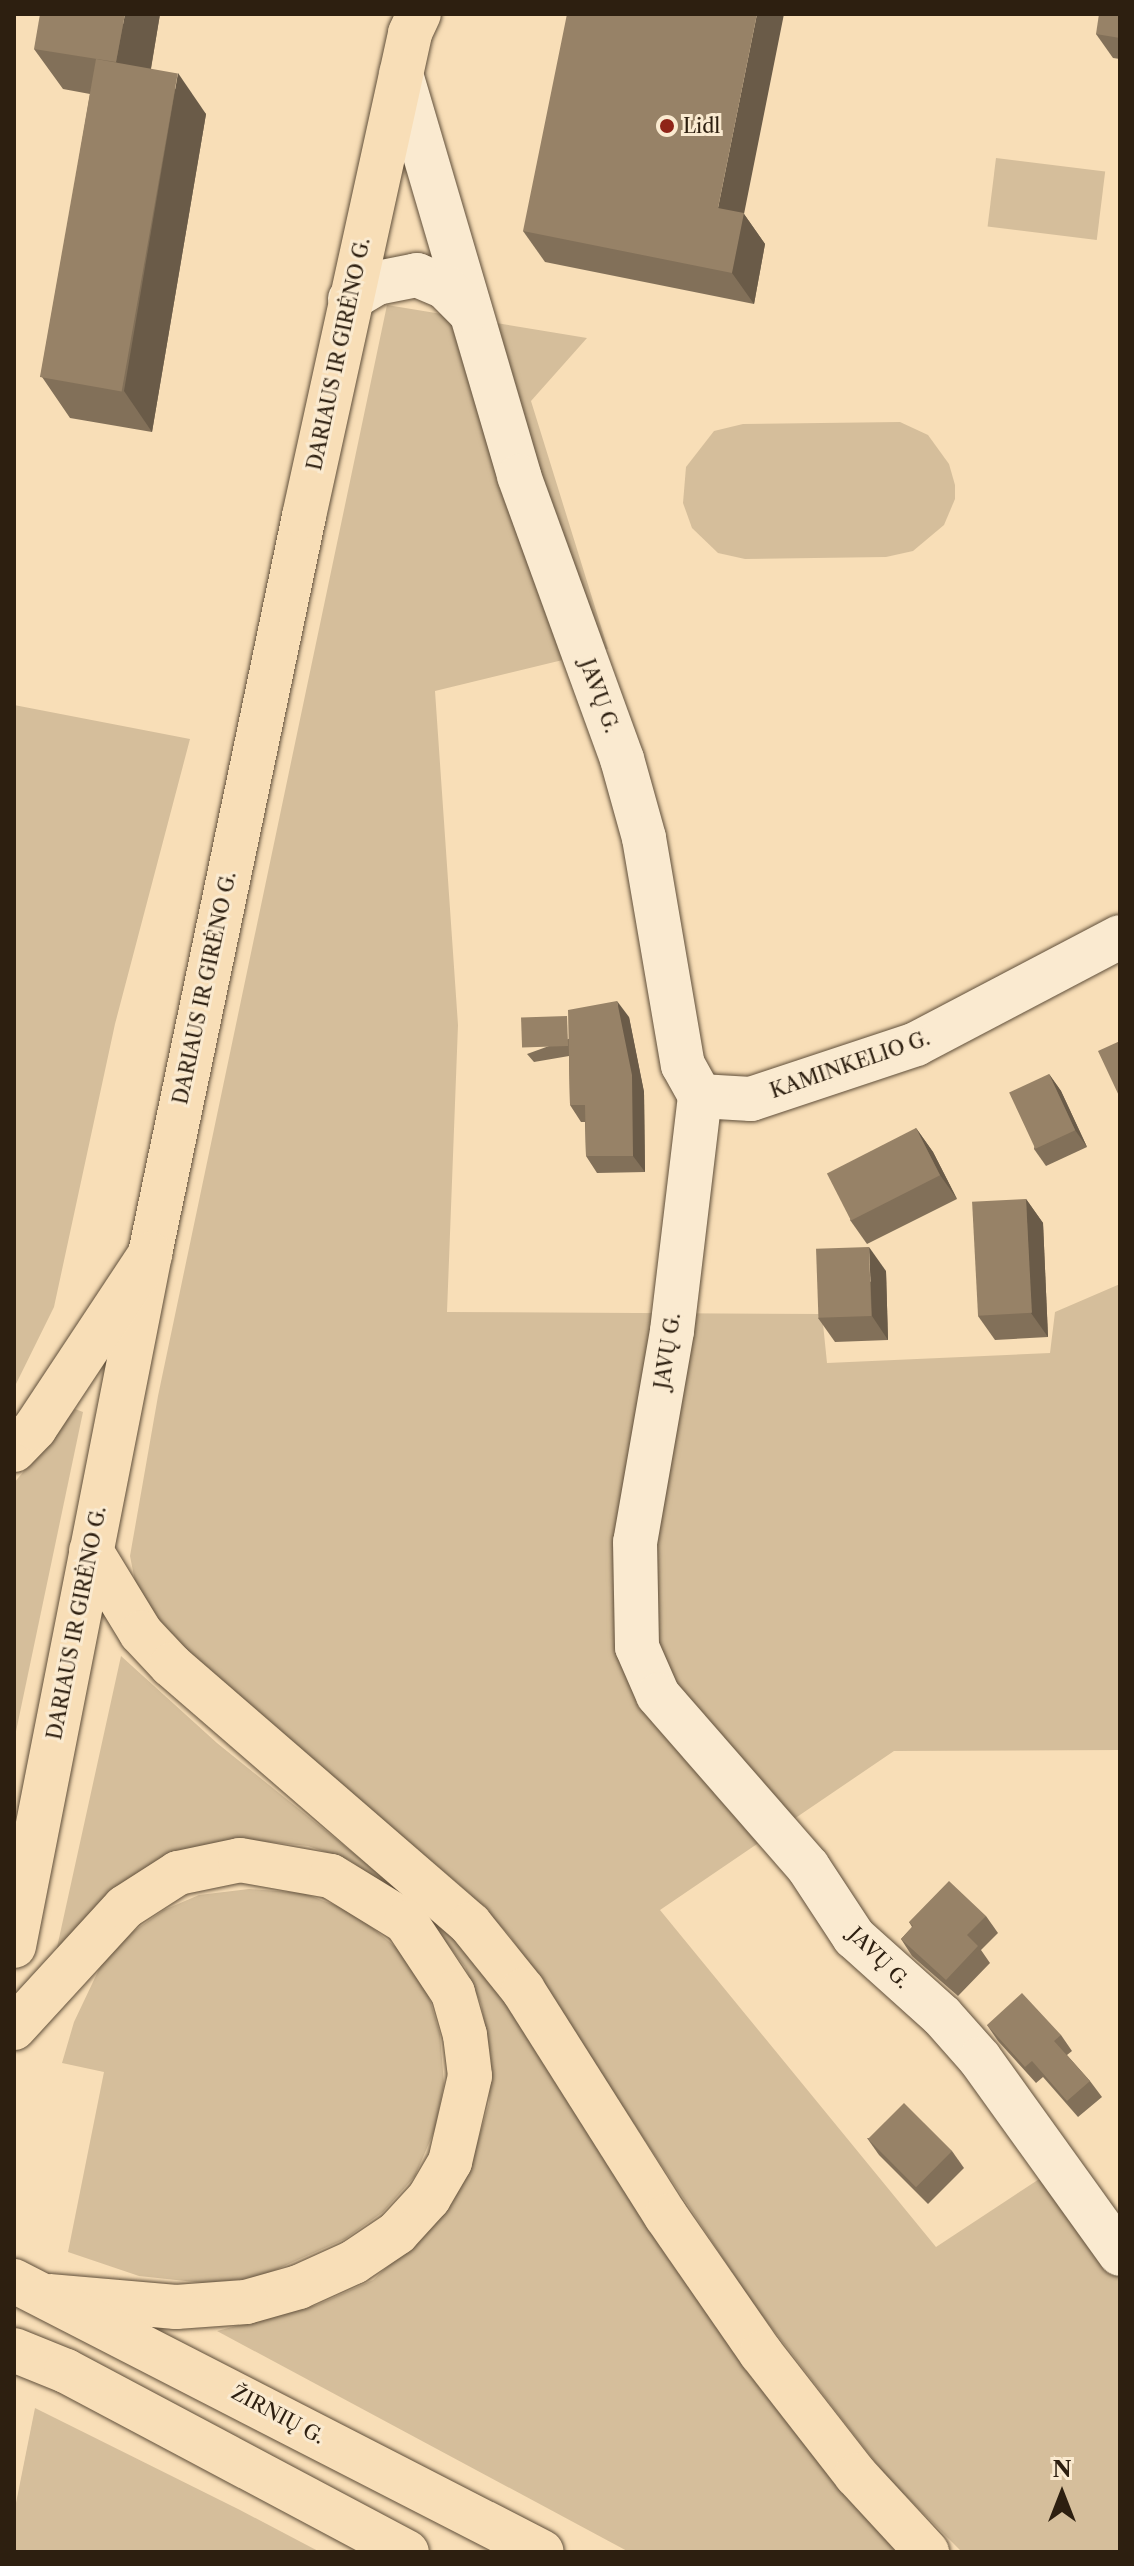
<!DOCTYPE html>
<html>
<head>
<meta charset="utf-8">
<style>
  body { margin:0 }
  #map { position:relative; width:1134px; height:2566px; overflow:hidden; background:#f8deb7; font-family:"Libre Caslon Text",serif }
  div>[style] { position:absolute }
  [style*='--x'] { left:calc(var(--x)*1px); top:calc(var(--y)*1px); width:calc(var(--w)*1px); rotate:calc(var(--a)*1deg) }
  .green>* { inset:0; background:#d5be9b; transform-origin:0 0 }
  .roads { filter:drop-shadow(0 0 2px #604f3a) drop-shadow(0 0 2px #604f3a) }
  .minor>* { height:44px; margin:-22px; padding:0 22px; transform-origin:22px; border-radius:22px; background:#faead0 }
  .major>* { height:44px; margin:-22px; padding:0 22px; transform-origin:22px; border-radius:22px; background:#f8deb7 }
  .highway>* { height:44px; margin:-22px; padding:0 22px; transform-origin:22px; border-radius:22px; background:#f8deb7 }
  .wall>* { inset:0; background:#827059 }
  .shaded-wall>* { inset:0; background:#6a5b48 }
  .building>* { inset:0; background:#978267; transform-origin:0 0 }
  .dots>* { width:22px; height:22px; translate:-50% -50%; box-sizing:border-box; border:4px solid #faead0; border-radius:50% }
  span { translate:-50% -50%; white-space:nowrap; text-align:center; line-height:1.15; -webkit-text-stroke:6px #faead0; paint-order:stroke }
  .poi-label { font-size:20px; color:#2d1f10 }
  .left { translate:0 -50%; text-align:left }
  .street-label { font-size:20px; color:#2d1f10 }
  .frame { position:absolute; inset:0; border:16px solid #2d1f10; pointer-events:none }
  .north { position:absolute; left:1022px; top:2454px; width:80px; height:80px; -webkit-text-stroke:6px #faead0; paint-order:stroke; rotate:0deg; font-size:22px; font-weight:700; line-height:32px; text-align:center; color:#2d1f10 }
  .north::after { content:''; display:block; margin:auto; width:28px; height:36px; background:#2d1f10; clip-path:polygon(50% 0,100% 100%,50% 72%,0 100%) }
</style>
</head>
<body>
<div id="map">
  <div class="green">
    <i style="left:996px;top:158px;width:110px;height:69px;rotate:7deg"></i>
    <i style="clip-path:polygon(387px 305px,587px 338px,531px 401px,608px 649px,435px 691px,458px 1025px,447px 1312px,822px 1314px,827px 1363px,1050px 1353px,1055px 1312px,1120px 1284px,1120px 1750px,894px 1751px,660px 1910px,936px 2247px,1053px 2170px,1120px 2271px,1120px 2552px,962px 2552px,886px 2476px,754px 2305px,510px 1936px,468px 1892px,203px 1669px,138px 1596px,130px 1556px,158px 1396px)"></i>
    <i style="clip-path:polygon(900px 422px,928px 435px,949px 464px,955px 485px,955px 499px,944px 525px,913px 551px,886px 557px,745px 559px,718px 553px,692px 528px,683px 503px,686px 467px,714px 431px,743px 424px)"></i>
    <i style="clip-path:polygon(14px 705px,190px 739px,115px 1024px,54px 1307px,14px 1388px)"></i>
    <i style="clip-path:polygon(75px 1409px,83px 1412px,14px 1741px,14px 1483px)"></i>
    <i style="clip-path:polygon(121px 1656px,217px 1743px,434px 1918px,481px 1969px,519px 2016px,665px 2254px,755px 2380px,898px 2552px,629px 2552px,217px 2331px,317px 2305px,373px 2280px,425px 2232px,459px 2188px,477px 2144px,489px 2103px,491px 2059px,481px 2004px,465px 1967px,441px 1936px,399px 1896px,349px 1860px,308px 1846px,248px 1840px,56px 1952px)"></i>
    <i style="clip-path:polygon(249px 1889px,303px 1893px,353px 1912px,398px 1949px,427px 1990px,440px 2034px,444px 2084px,435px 2129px,415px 2176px,383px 2212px,345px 2239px,257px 2278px,204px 2283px,139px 2276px,68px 2252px,104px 2072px,62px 2063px,74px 2022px,101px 1965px,131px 1933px,164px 1910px,199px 1895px)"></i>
    <i style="clip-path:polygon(35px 2408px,240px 2510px,320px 2552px,14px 2552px,14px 2513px)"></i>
  </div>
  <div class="roads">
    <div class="minor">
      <i style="--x:401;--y:74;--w:419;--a:73.6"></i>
      <i style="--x:519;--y:476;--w:301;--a:70"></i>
      <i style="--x:622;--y:759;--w:82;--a:74.4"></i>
      <i style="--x:644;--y:838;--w:230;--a:80.3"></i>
      <i style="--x:683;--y:1065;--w:35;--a:61"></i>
      <i style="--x:700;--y:1096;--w:237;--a:96.8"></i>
      <i style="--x:672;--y:1331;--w:214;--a:99.9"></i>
      <i style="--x:635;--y:1542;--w:105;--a:88.9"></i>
      <i style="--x:637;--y:1647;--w:52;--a:66.4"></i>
      <i style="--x:658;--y:1695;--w:228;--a:48.9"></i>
      <i style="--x:808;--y:1867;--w:84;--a:56.7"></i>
      <i style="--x:854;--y:1937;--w:118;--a:41.9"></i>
      <i style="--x:942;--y:2016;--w:57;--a:48.5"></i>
      <i style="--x:980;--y:2059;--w:240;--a:54.3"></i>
      <i style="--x:350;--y:299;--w:31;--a:-31"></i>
      <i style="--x:377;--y:283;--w:41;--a:-11.3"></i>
      <i style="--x:417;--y:275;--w:30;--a:23"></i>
      <i style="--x:445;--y:287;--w:33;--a:45"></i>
      <i style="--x:700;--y:1096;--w:51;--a:3.4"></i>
      <i style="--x:751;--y:1099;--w:174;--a:-18.4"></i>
      <i style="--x:916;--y:1044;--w:230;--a:-27.7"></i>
    </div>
    <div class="major">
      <i style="--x:14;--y:1946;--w:705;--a:-78.88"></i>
      <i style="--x:150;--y:1254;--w:754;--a:-78.21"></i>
      <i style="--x:304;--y:516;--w:494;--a:-77.6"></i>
      <i style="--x:410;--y:33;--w:21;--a:-65"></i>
    </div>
    <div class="highway">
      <i style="--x:14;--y:1450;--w:30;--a:-46"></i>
      <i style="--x:35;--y:1428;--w:209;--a:-56.5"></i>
      <i style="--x:91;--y:1551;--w:96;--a:58.6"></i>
      <i style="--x:141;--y:1633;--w:44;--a:46.8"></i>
      <i style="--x:171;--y:1665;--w:396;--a:40.9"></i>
      <i style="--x:470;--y:1924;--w:85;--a:51.2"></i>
      <i style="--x:523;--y:1990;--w:267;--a:57.7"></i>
      <i style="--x:666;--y:2216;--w:167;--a:55.3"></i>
      <i style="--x:761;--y:2353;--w:155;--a:52.1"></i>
      <i style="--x:856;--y:2475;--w:105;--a:47.3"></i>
      <i style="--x:14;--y:2028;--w:164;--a:-47.5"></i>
      <i style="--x:125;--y:1907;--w:63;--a:-32.7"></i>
      <i style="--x:178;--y:1873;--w:63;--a:-11.8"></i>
      <i style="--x:240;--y:1860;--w:92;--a:10"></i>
      <i style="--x:331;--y:1876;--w:88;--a:31.5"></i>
      <i style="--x:406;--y:1922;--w:85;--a:56.5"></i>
      <i style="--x:453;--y:1993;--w:44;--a:74.1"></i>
      <i style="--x:465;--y:2035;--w:41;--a:83"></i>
      <i style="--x:470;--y:2076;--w:88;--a:103.1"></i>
      <i style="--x:450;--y:2162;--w:42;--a:120.3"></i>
      <i style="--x:429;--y:2198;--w:47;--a:132.4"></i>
      <i style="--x:397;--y:2233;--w:52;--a:146"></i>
      <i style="--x:354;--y:2262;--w:60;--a:155.6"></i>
      <i style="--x:299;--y:2287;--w:55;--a:164.2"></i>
      <i style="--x:246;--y:2302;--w:70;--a:175.9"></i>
      <i style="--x:176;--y:2307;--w:125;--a:-175"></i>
      <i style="--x:14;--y:2281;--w:593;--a:27.17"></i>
      <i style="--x:14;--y:2350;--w:56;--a:22"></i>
      <i style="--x:66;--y:2371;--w:386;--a:28"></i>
    </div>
  </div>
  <div class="wall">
    <i style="clip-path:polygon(160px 14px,151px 69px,206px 114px,152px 432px,70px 418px,42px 377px,90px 94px,63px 89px,34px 49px)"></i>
    <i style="clip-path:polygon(1120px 14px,1120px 59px,1113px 58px,1096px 34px)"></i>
    <i style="clip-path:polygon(744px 214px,765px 244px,754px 304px,545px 262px,523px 231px)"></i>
    <i style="clip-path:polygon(629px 1017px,644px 1092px,645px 1172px,597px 1173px,586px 1156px,585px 1122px,581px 1122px,570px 1105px,569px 1056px,534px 1062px,527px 1054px)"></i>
    <i style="clip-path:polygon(1049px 1074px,1061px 1091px,1087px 1147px,1046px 1166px,1034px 1149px)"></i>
    <i style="clip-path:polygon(916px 1128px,933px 1152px,957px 1199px,867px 1244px,850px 1220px)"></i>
    <i style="clip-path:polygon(1026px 1199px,1043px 1223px,1048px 1337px,995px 1340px,978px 1316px)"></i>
    <i style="clip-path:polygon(886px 1271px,888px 1340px,835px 1342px,818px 1318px)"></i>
    <i style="clip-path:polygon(986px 1916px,998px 1933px,981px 1950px,990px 1963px,958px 1996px,912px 1956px,901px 1939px,912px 1927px,909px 1922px)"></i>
    <i style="clip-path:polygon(987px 2025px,1061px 2035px,1072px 2051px,1067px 2055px,1090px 2081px,1102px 2097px,1078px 2117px,1043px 2077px,1036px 2083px,998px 2041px)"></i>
    <i style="clip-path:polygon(867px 2138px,952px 2151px,964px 2168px,928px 2204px,879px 2155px)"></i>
  </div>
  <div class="shaded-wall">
    <i style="clip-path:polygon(125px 14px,160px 14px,145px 103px,116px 62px)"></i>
    <i style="clip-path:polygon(757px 14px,784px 14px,744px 214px,765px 244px,754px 304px,732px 273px,718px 208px)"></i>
    <i style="clip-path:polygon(178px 73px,206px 114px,152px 432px,124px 391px)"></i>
    <i style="clip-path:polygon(617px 1001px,629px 1017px,644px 1092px,645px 1172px,633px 1156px)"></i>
    <i style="clip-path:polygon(1049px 1074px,1061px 1091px,1087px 1147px,1075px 1130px)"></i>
    <i style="clip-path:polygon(916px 1128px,933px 1152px,957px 1199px,940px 1175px)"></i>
    <i style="clip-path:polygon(1026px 1199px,1043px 1223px,1048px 1337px,1031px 1313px)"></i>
    <i style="clip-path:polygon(869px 1247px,886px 1271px,888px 1340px,872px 1316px)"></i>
  </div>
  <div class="building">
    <i style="clip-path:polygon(40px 14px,125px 14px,116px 62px,34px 49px)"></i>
    <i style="clip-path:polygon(567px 14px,757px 14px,718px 208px,744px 213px,732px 273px,523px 231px)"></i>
    <i style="clip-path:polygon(1099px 14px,1120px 14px,1120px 38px,1096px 34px)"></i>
    <i style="left:96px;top:59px;width:83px;height:323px;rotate:10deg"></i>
    <i style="clip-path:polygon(617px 1001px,632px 1075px,633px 1156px,586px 1156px,585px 1105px,570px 1105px,568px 1010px)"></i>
    <i style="left:567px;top:1016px;width:30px;height:46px;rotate:88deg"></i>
    <i style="clip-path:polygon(1120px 1041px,1120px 1098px,1098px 1051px)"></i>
    <i style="left:1049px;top:1074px;width:62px;height:44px;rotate:65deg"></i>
    <i style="left:916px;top:1128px;width:53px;height:100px;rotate:63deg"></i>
    <i style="left:1026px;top:1199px;width:114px;height:54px;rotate:87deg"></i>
    <i style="left:869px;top:1247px;width:69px;height:53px;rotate:88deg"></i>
    <i style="clip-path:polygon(949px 1881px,986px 1916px,967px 1935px,978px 1946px,946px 1980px,901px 1939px,913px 1926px,909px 1922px)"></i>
    <i style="clip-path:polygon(1022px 1993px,1061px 2035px,1054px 2041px,1090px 2081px,1067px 2101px,1032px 2061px,1025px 2067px,987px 2025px)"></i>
    <i style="left:904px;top:2103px;width:68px;height:51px;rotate:45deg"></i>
  </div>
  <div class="dots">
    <i style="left:667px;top:126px;background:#8f2418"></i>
  </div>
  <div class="poi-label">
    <span class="left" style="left:683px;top:126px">Lidl</span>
  </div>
  <div class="street-label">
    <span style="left:339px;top:354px;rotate:-78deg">DARIAUS IR GIRĖNO G.</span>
    <span style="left:599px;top:696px;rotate:70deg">JAVŲ G.</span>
    <span style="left:205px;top:988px;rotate:-78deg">DARIAUS IR GIRĖNO G.</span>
    <span style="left:850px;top:1065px;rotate:-19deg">KAMINKELIO G.</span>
    <span style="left:668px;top:1351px;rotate:-81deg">JAVŲ G.</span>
    <span style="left:77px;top:1623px;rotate:-79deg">DARIAUS IR GIRĖNO G.</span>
    <span style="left:879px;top:1958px;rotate:45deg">JAVŲ G.</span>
    <span style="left:278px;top:2415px;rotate:28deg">ŽIRNIŲ G.</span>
  </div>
  <div class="frame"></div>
  <div class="north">N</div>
</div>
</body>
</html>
